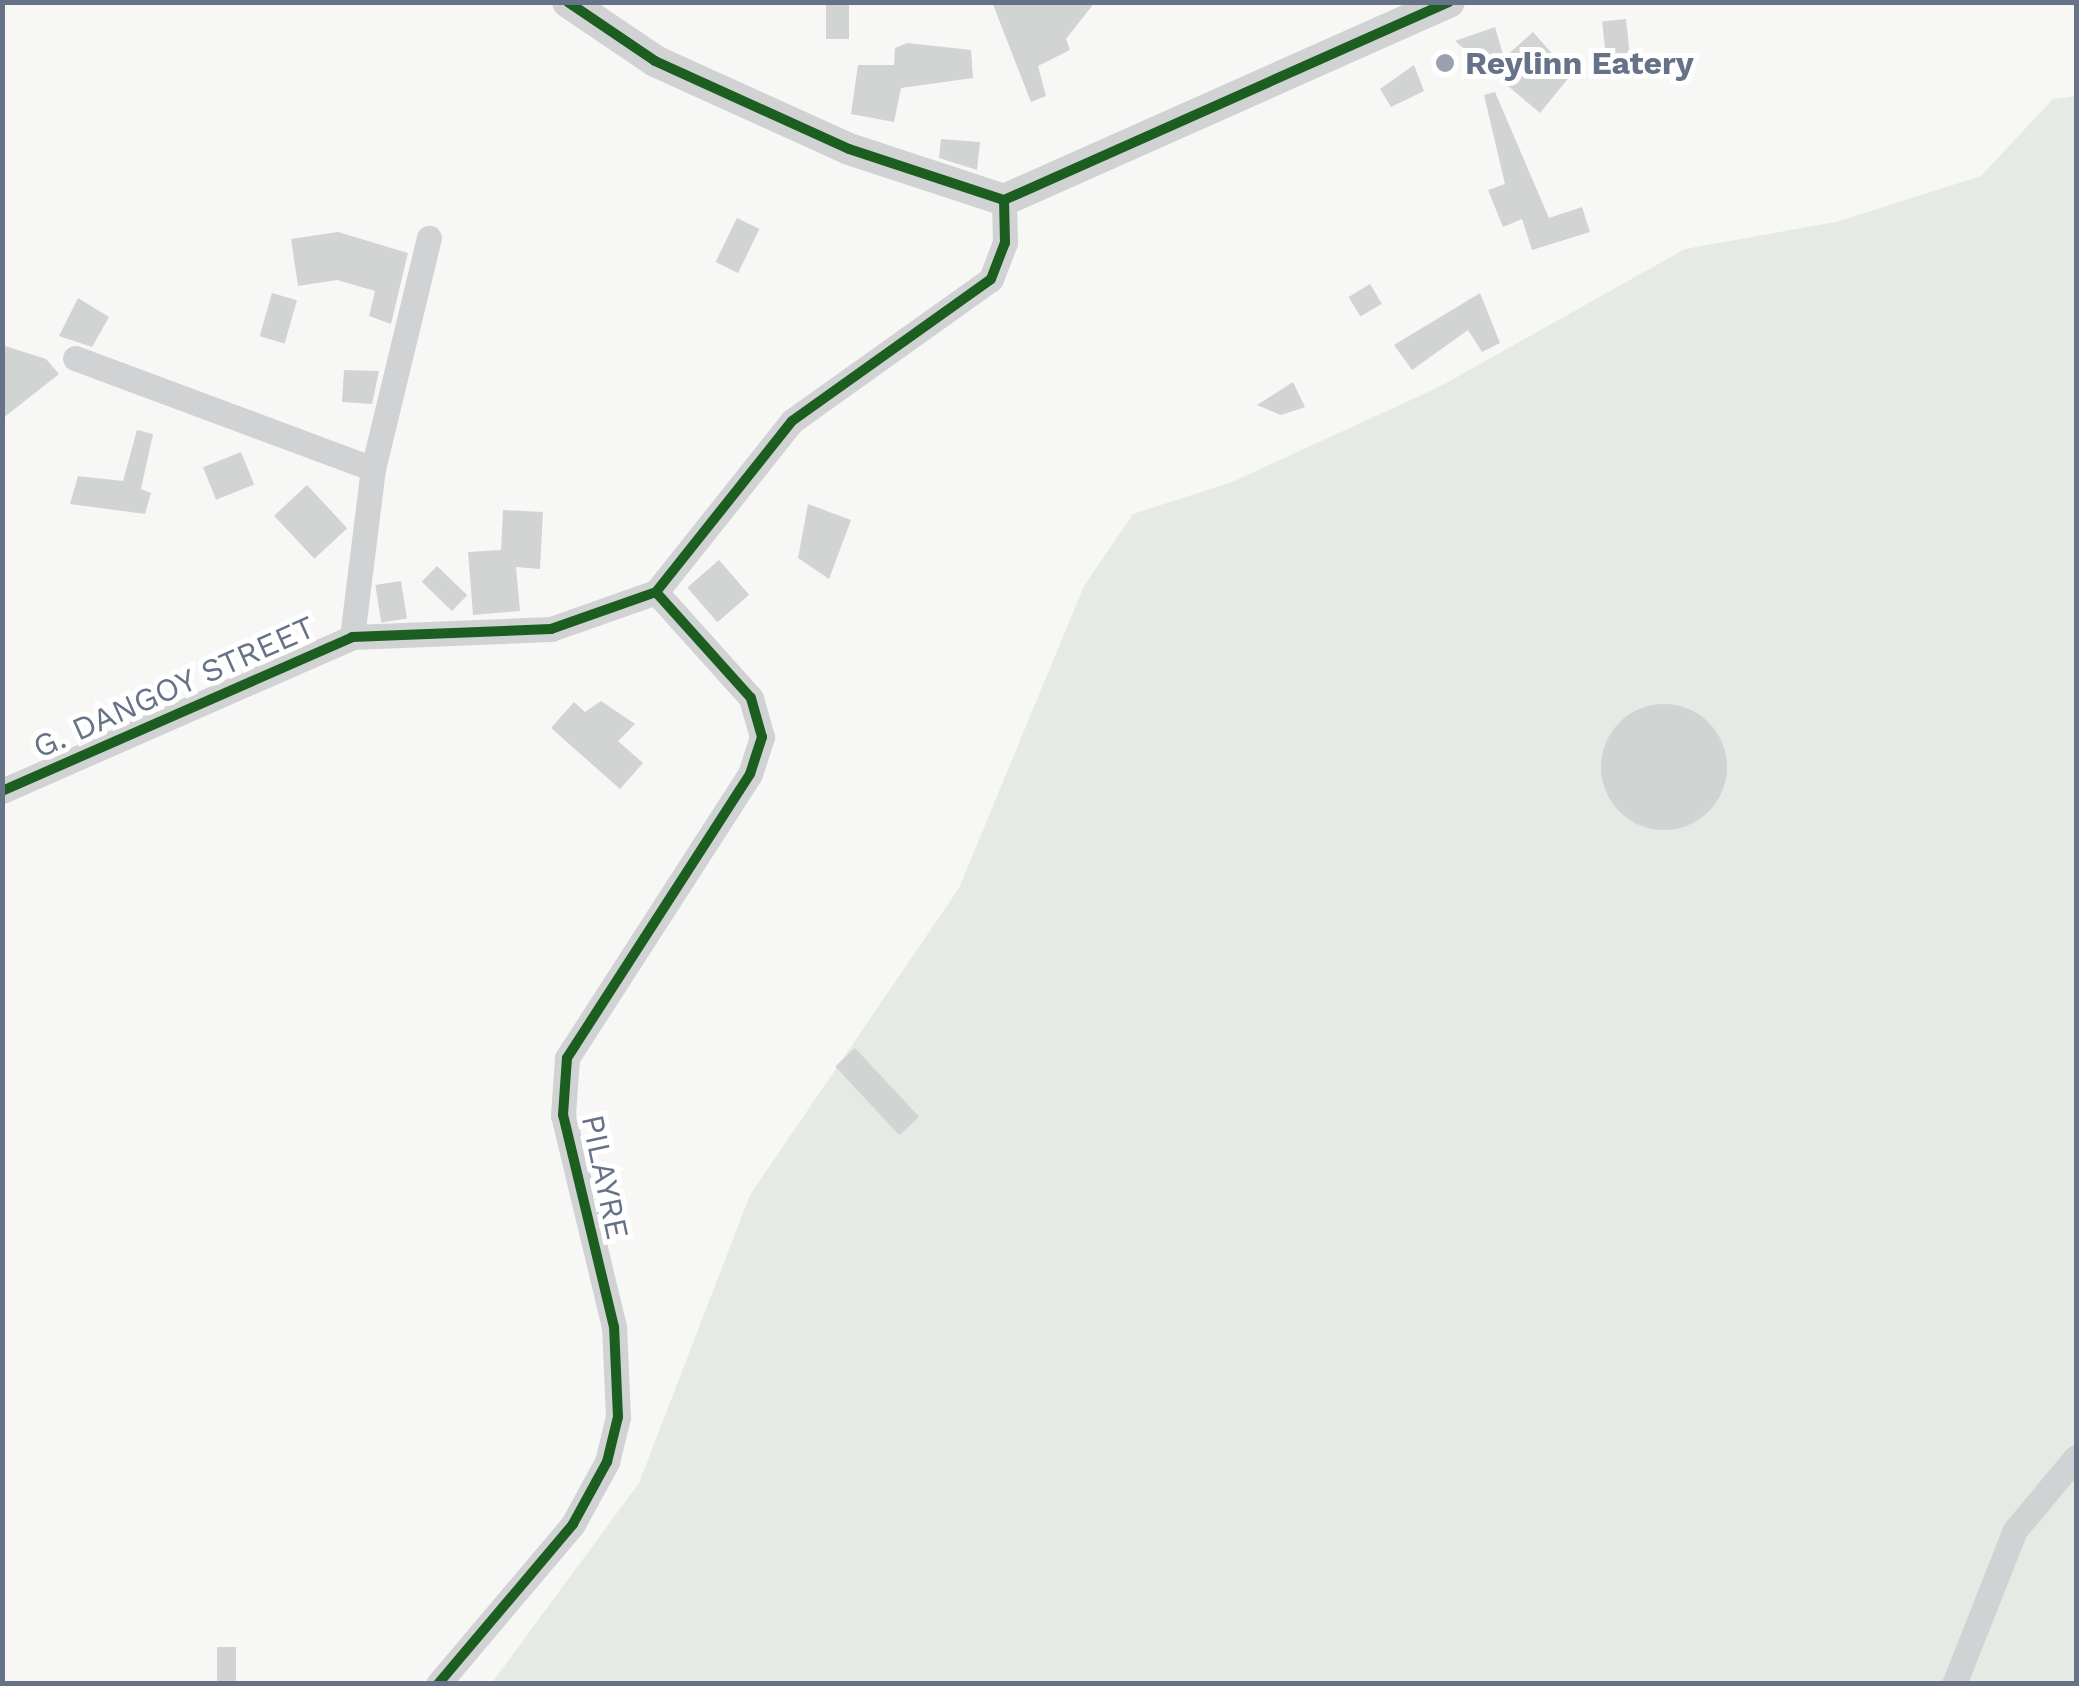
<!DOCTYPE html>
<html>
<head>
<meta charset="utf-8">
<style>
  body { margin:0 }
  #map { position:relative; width:2079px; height:1686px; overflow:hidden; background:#f7f7f6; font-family:"Work Sans",sans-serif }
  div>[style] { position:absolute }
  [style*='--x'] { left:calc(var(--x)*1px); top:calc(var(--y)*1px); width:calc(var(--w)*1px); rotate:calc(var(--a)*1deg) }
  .green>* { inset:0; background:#e6eae4 }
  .building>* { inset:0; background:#d2d3d3; transform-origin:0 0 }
  .round { border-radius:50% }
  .minor>* { height:25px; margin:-12.5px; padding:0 12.5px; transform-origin:12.5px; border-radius:12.5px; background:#d1d2d3 }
  .tertiary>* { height:32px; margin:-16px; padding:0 16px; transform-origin:16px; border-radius:16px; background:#d1d2d3 }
  .cycleway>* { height:10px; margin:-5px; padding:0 5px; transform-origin:5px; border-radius:5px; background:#1b5e20 }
  .dots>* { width:28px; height:28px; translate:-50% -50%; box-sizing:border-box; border:5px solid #fff; border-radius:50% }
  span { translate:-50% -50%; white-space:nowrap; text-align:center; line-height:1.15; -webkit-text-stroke:10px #fff; paint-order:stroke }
  .poi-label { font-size:32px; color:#667287; font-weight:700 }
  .left { translate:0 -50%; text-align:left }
  .street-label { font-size:32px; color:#667287 }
  .frame { position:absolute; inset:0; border:5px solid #667287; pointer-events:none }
</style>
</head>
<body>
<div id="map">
  <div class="green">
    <i style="clip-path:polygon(2076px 96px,2076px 1683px,491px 1684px,639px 1483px,750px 1195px,959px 888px,1084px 586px,1133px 514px,1232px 482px,1439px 387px,1685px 249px,1836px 222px,1981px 176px,2053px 99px)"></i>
  </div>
  <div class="building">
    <i style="left:826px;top:2px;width:23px;height:37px"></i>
    <i style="clip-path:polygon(992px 2px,1095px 2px,1066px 39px,1070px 50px,1038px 66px,1046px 96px,1031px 102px)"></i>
    <i style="left:1626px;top:19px;width:45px;height:24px;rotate:84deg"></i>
    <i style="clip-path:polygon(1495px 27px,1504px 58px,1533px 32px,1571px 75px,1540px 113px,1455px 41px)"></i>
    <i style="clip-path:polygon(907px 43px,971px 50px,973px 78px,901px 88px,894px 122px,851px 114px,858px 65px,894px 65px,895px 48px)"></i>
    <i style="clip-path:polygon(1414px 65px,1424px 91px,1391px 107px,1380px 89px)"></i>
    <i style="clip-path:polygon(1495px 92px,1549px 218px,1582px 207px,1590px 232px,1532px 250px,1522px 219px,1503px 227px,1488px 190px,1505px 184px,1484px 95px)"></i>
    <i style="clip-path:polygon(941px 139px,980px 142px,977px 170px,939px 158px)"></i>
    <i style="left:737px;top:218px;width:25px;height:49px;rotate:26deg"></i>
    <i style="clip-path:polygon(338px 232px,408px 253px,391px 324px,369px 316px,375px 291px,337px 280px,298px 286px,291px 239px)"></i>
    <i style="left:1370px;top:284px;width:23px;height:25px;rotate:59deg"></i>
    <i style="left:272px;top:293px;width:26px;height:45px;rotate:16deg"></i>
    <i style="clip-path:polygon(1480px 293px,1500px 343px,1482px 352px,1468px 330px,1412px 370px,1394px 345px)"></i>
    <i style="clip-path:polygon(78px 298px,109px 317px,92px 347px,59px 336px)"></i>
    <i style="clip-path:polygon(2px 345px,46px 359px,59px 374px,2px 419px)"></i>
    <i style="clip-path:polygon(344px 370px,379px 371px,372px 404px,342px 402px)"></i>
    <i style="clip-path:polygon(1293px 382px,1305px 407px,1281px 415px,1257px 405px)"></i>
    <i style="clip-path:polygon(137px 430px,153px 434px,141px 489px,151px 493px,145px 514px,70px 504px,78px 476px,123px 481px)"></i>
    <i style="left:241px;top:452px;width:35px;height:41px;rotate:68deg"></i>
    <i style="left:307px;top:485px;width:59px;height:45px;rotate:47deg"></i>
    <i style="clip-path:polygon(808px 504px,851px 520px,829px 579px,798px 558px)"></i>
    <i style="clip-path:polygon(503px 510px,543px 512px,540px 569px,516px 567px,520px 611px,473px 615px,468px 552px,501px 550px)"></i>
    <i style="left:719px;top:560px;width:46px;height:42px;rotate:49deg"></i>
    <i style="left:437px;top:566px;width:42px;height:22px;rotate:44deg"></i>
    <i style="left:401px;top:581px;width:38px;height:26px;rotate:81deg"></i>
    <i style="clip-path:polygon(601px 701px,635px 724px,618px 741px,643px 763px,620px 789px,551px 728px,574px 702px,585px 712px)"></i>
    <i class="round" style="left:1601px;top:704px;width:126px;height:126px"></i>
    <i style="left:855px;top:1048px;width:94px;height:27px;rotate:47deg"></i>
    <i style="left:236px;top:1647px;width:37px;height:19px;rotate:90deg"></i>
  </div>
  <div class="minor">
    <i style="--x:75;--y:358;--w:318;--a:20.4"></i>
    <i style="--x:352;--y:637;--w:169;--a:-82.9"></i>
    <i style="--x:373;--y:469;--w:238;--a:-76.4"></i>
    <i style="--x:2;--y:791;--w:382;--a:-23.7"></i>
    <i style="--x:352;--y:637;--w:199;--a:-2.3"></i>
    <i style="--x:551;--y:629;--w:111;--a:-19.4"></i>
    <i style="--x:656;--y:592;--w:218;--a:-51.5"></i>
    <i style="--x:792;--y:421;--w:244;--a:-35.5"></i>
    <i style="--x:991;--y:279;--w:39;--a:-69"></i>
    <i style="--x:1005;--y:243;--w:43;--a:-91.3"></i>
    <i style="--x:438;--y:1684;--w:209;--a:-49.8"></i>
    <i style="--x:573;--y:1524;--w:71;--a:-61.3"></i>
    <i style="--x:607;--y:1462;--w:46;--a:-76.3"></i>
    <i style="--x:618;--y:1417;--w:90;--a:-92.5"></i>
    <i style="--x:614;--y:1327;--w:218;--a:-103.5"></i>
    <i style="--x:563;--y:1115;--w:57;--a:-86"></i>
    <i style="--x:567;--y:1058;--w:338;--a:-57.2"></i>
    <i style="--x:750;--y:774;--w:39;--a:-72"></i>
    <i style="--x:762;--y:737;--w:41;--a:-105.8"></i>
    <i style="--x:751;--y:698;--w:142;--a:-131.9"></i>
    <i style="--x:1954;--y:1684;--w:166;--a:-68.4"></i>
    <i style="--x:2015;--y:1530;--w:95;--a:-50.1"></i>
  </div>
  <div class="tertiary">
    <i style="--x:568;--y:2;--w:105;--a:34.1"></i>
    <i style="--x:655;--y:61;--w:213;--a:24.4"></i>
    <i style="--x:849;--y:149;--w:163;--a:18.2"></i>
    <i style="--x:1004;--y:200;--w:487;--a:-24"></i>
  </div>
  <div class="cycleway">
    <i style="--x:568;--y:2;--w:105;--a:34.1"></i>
    <i style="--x:655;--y:61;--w:213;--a:24.4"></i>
    <i style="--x:849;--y:149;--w:163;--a:18.2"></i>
    <i style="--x:1004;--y:200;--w:487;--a:-24"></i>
    <i style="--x:2;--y:791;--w:382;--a:-23.7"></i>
    <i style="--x:352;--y:637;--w:199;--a:-2.3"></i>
    <i style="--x:551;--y:629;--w:111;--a:-19.4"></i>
    <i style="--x:656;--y:592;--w:218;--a:-51.5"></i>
    <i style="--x:792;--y:421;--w:244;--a:-35.5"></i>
    <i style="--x:991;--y:279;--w:39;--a:-69"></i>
    <i style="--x:1005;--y:243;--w:43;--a:-91.3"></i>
    <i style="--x:438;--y:1684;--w:209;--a:-49.8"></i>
    <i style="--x:573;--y:1524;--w:71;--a:-61.3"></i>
    <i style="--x:607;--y:1462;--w:46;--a:-76.3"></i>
    <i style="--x:618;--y:1417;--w:90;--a:-92.5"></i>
    <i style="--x:614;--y:1327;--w:218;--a:-103.5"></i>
    <i style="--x:563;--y:1115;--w:57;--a:-86"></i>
    <i style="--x:567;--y:1058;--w:338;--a:-57.2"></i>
    <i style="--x:750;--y:774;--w:39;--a:-72"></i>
    <i style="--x:762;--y:737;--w:41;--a:-105.8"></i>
    <i style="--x:751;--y:698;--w:142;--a:-131.9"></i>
  </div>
  <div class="dots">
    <i style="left:1445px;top:63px;background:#99a1ae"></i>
  </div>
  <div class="poi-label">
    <span class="left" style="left:1465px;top:63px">Reylinn Eatery</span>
  </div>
  <div class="street-label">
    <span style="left:174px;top:687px;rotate:-24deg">G. DANGOY STREET</span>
    <span style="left:605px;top:1177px;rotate:78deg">PILAYRE</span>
  </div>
  <div class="frame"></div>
</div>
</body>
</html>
